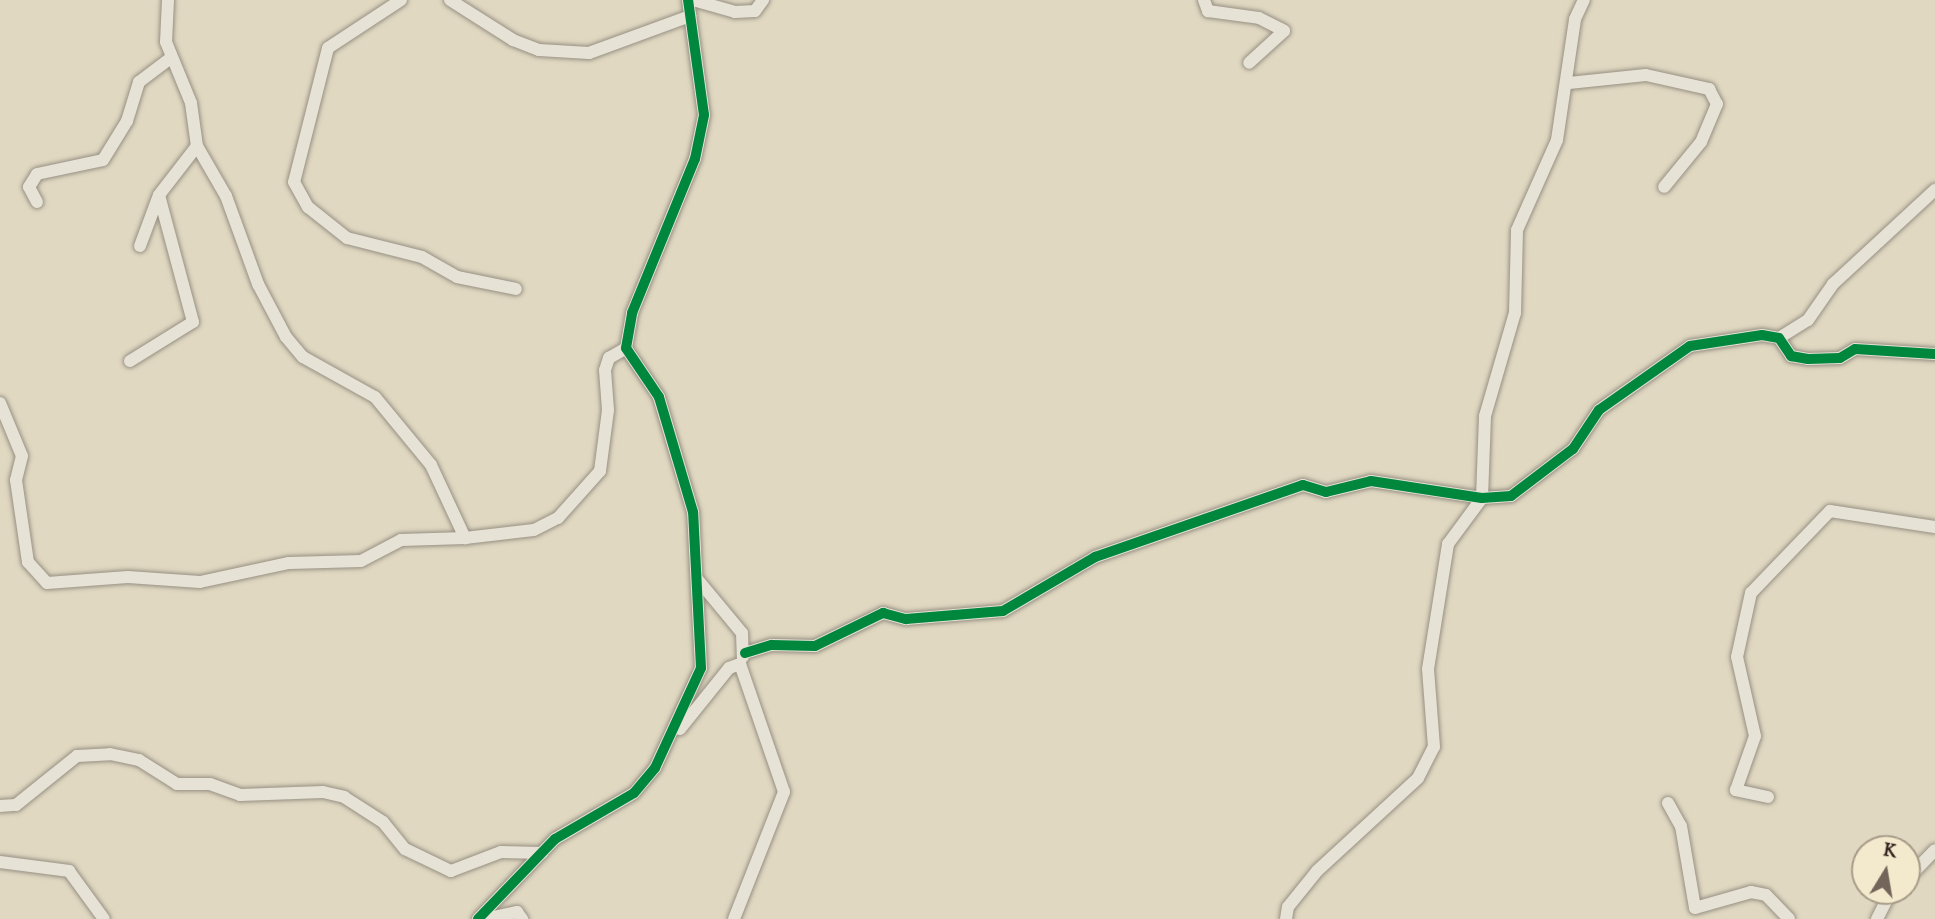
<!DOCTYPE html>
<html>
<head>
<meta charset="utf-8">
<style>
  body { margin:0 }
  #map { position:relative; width:1935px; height:919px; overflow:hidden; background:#e0d8c1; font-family:"IM FELL English",serif }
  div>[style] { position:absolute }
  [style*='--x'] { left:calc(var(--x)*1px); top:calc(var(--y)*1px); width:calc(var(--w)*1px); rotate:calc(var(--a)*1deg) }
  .roads { filter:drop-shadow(0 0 2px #979083) drop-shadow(0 0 2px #979083) }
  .minor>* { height:12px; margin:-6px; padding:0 6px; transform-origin:6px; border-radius:6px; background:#e6e2d6 }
  .cycleway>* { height:10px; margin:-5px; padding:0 5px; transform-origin:5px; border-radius:5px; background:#00873e }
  span { translate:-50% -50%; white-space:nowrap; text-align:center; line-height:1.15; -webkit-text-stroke:6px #f3eace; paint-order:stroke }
  .north { position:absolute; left:1851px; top:835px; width:70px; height:70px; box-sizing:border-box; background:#f3eace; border:2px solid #a89c89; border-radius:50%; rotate:11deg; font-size:19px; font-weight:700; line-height:28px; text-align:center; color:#382721 }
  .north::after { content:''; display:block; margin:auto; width:24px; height:32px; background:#736559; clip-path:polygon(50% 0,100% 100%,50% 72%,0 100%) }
</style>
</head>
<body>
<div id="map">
  <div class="roads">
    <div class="minor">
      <i style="--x:168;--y:0;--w:42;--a:92.7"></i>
      <i style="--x:166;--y:42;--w:66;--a:67.7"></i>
      <i style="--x:191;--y:103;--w:43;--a:82.1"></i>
      <i style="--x:197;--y:146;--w:58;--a:59.9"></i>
      <i style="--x:226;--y:196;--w:94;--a:70"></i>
      <i style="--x:258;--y:284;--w:60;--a:62.2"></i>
      <i style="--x:286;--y:337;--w:26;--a:50"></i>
      <i style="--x:303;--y:357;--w:82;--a:29.1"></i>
      <i style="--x:375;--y:397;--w:88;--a:50.5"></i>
      <i style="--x:431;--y:465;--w:81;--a:65"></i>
      <i style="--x:465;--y:538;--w:69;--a:-6.6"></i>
      <i style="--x:534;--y:530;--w:27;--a:-27"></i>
      <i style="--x:558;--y:518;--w:63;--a:-48.2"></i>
      <i style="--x:600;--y:471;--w:62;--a:-82.5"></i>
      <i style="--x:608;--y:410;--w:40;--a:-94.3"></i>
      <i style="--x:605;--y:370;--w:13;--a:-72"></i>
      <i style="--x:609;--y:358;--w:20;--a:-30"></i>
      <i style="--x:401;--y:0;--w:87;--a:146.7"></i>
      <i style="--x:328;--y:48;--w:138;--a:104.2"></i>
      <i style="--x:294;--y:182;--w:29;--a:61"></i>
      <i style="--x:308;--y:207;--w:50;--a:38.5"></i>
      <i style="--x:347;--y:238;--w:77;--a:14.2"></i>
      <i style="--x:422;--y:257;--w:40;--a:29.7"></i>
      <i style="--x:457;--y:277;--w:60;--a:11.5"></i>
      <i style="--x:450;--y:0;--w:75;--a:32.4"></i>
      <i style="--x:513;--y:40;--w:28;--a:21"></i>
      <i style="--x:539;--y:50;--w:50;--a:3.4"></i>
      <i style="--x:589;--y:53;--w:108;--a:-20.1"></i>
      <i style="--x:693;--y:0;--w:44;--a:15.9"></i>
      <i style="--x:735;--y:12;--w:20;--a:-3"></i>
      <i style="--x:755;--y:11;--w:14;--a:-54"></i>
      <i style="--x:1204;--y:0;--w:12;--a:70"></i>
      <i style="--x:1208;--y:11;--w:51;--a:7.8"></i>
      <i style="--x:1259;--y:18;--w:28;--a:27"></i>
      <i style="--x:1284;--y:31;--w:47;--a:137.6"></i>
      <i style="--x:1569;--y:83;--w:77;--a:-5.9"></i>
      <i style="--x:1646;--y:75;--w:65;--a:12.5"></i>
      <i style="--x:1709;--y:89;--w:17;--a:62"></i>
      <i style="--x:1717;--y:104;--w:41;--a:112.8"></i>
      <i style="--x:1701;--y:142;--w:58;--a:129.4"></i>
      <i style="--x:37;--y:202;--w:17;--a:-118"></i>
      <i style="--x:29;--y:187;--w:15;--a:-58"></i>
      <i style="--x:37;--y:174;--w:67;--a:-12"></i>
      <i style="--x:103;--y:160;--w:46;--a:-58.4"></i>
      <i style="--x:127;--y:121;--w:41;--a:-72.9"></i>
      <i style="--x:139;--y:82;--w:41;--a:-37.1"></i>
      <i style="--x:140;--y:246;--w:54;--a:-69.6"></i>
      <i style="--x:1779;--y:338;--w:34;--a:-32"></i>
      <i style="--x:1808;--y:320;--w:44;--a:-55.2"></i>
      <i style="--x:1833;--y:284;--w:139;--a:-42.7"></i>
      <i style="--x:130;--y:361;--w:74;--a:-31.8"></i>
      <i style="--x:193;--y:322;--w:131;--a:-105"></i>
      <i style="--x:159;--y:195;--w:62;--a:-52.2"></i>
      <i style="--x:0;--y:403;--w:57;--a:67.5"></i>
      <i style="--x:22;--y:456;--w:25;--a:104"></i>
      <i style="--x:16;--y:480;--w:83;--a:81.7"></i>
      <i style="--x:28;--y:562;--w:28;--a:48"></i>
      <i style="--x:47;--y:583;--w:81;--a:-4.2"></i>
      <i style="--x:128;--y:577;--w:72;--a:4"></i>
      <i style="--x:200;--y:582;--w:91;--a:-12.1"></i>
      <i style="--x:289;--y:563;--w:72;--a:-1.6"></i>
      <i style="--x:361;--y:561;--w:45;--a:-27.7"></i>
      <i style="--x:401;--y:540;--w:64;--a:-1.8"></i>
      <i style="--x:698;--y:580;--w:69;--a:50.3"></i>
      <i style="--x:742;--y:633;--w:24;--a:88"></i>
      <i style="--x:745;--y:653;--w:28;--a:-17"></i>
      <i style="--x:772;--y:645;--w:43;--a:1.3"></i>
      <i style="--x:815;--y:646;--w:76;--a:-25.9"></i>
      <i style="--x:883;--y:613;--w:24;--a:15"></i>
      <i style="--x:906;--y:619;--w:97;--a:-4.7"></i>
      <i style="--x:1003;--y:611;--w:107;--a:-30.4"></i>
      <i style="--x:1095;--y:557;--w:220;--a:-19.1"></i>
      <i style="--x:1303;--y:485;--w:24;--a:17"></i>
      <i style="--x:1326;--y:492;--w:46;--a:-13.7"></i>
      <i style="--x:1371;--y:481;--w:112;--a:8.7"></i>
      <i style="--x:1482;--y:498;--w:29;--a:-4"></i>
      <i style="--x:1511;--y:496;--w:78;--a:-37.2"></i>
      <i style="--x:1573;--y:449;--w:47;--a:-56.3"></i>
      <i style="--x:1599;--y:410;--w:111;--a:-35.1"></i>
      <i style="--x:1690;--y:346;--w:73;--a:-8.7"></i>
      <i style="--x:1762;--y:335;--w:17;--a:10"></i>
      <i style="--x:1779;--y:338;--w:22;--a:56"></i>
      <i style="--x:1791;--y:356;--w:17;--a:10"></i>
      <i style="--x:1808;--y:359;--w:32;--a:-2"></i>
      <i style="--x:1840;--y:358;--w:17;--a:-31"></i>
      <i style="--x:1855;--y:349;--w:80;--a:3.6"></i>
      <i style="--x:680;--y:729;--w:78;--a:-51.2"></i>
      <i style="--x:729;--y:668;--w:12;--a:-20"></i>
      <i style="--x:740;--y:664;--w:135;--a:71"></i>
      <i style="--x:784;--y:792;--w:136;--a:111.5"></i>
      <i style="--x:1768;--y:797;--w:33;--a:-168"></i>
      <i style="--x:1736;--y:790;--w:57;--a:-70.6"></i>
      <i style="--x:1755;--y:736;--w:81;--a:-102.8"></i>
      <i style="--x:1737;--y:657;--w:66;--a:-77.7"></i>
      <i style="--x:1751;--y:593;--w:114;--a:-46.1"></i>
      <i style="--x:1830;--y:511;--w:106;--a:8.7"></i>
      <i style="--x:1668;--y:803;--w:26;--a:61"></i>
      <i style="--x:1681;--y:826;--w:83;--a:80.3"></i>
      <i style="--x:1695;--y:908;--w:58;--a:-15.9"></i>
      <i style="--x:1751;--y:892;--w:15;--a:11"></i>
      <i style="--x:1766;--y:895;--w:33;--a:46"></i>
      <i style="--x:0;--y:806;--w:16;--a:-4"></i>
      <i style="--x:16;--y:805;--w:78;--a:-38.8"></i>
      <i style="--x:77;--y:756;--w:33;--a:-3"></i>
      <i style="--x:110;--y:754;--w:30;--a:12"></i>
      <i style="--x:139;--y:760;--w:45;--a:32.3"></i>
      <i style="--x:177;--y:784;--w:33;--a:0"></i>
      <i style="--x:210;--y:784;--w:32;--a:20"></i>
      <i style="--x:240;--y:795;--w:83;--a:-2.1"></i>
      <i style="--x:323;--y:792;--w:22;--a:13"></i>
      <i style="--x:344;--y:797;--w:46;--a:32.7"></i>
      <i style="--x:383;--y:822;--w:35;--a:51"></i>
      <i style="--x:405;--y:849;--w:51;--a:25.6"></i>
      <i style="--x:451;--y:871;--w:53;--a:-20.8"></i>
      <i style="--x:501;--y:852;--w:41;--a:1.4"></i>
      <i style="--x:0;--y:862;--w:70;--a:7.4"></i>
      <i style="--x:69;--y:871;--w:59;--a:53.9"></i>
      <i style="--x:1907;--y:879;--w:40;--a:-46"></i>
      <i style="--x:478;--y:919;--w:111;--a:-46.1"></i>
      <i style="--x:555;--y:839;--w:91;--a:-30.2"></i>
      <i style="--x:634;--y:793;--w:33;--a:-50"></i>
      <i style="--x:655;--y:768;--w:110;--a:-65.3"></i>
      <i style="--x:701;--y:668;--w:156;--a:-92.9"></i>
      <i style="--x:693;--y:512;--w:120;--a:-106.5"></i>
      <i style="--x:659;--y:397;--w:59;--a:-124"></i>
      <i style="--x:626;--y:348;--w:36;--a:-80"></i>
      <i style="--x:632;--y:313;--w:166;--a:-67.8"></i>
      <i style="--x:695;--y:159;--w:45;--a:-78.4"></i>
      <i style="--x:704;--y:115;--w:116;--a:-97.9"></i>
      <i style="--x:484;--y:919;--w:34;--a:-12"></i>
      <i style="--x:517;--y:912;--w:9;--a:54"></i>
      <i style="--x:1286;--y:919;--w:12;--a:-81"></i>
      <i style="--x:1288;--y:907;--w:46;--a:-51.1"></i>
      <i style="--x:1317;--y:871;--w:137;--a:-42.6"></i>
      <i style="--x:1418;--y:778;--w:35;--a:-63"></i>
      <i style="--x:1434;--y:747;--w:78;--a:-94.4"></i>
      <i style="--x:1428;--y:669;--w:127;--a:-80.9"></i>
      <i style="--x:1448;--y:544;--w:57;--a:-53.5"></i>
      <i style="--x:1482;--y:498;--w:82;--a:-87.9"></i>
      <i style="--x:1485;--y:416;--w:107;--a:-73.8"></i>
      <i style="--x:1515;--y:313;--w:83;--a:-88.6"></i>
      <i style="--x:1517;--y:230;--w:98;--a:-66"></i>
      <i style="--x:1557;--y:140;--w:122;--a:-81.5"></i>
      <i style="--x:1575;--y:19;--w:21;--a:-65"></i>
      <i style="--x:1877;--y:919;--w:31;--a:-63"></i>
    </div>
  </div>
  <div class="cycleway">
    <i style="--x:745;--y:653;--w:28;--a:-17"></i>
    <i style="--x:772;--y:645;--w:43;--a:1.3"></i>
    <i style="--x:815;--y:646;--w:76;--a:-25.9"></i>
    <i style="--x:883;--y:613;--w:24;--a:15"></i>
    <i style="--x:906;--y:619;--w:97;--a:-4.7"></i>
    <i style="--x:1003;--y:611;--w:107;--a:-30.4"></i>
    <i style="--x:1095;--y:557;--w:220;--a:-19.1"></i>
    <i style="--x:1303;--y:485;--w:24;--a:17"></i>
    <i style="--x:1326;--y:492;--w:46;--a:-13.7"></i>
    <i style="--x:1371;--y:481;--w:112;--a:8.7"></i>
    <i style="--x:1482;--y:498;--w:29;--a:-4"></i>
    <i style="--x:1511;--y:496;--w:78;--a:-37.2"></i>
    <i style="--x:1573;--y:449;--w:47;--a:-56.3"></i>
    <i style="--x:1599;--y:410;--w:111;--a:-35.1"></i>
    <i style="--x:1690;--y:346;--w:73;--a:-8.7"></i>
    <i style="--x:1762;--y:335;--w:17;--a:10"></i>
    <i style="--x:1779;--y:338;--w:22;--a:56"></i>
    <i style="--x:1791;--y:356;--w:17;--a:10"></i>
    <i style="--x:1808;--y:359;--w:32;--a:-2"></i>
    <i style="--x:1840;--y:358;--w:17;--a:-31"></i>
    <i style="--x:1855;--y:349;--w:80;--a:3.6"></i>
    <i style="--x:478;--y:919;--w:111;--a:-46.1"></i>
    <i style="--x:555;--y:839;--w:91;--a:-30.2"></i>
    <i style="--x:634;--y:793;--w:33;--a:-50"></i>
    <i style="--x:655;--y:768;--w:110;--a:-65.3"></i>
    <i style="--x:701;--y:668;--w:156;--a:-92.9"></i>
    <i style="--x:693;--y:512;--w:120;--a:-106.5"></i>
    <i style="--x:659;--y:397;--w:59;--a:-124"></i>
    <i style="--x:626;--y:348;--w:36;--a:-80"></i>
    <i style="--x:632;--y:313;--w:166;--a:-67.8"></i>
    <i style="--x:695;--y:159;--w:45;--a:-78.4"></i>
    <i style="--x:704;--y:115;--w:116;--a:-97.9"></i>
  </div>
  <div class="north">K</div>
</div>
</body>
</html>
